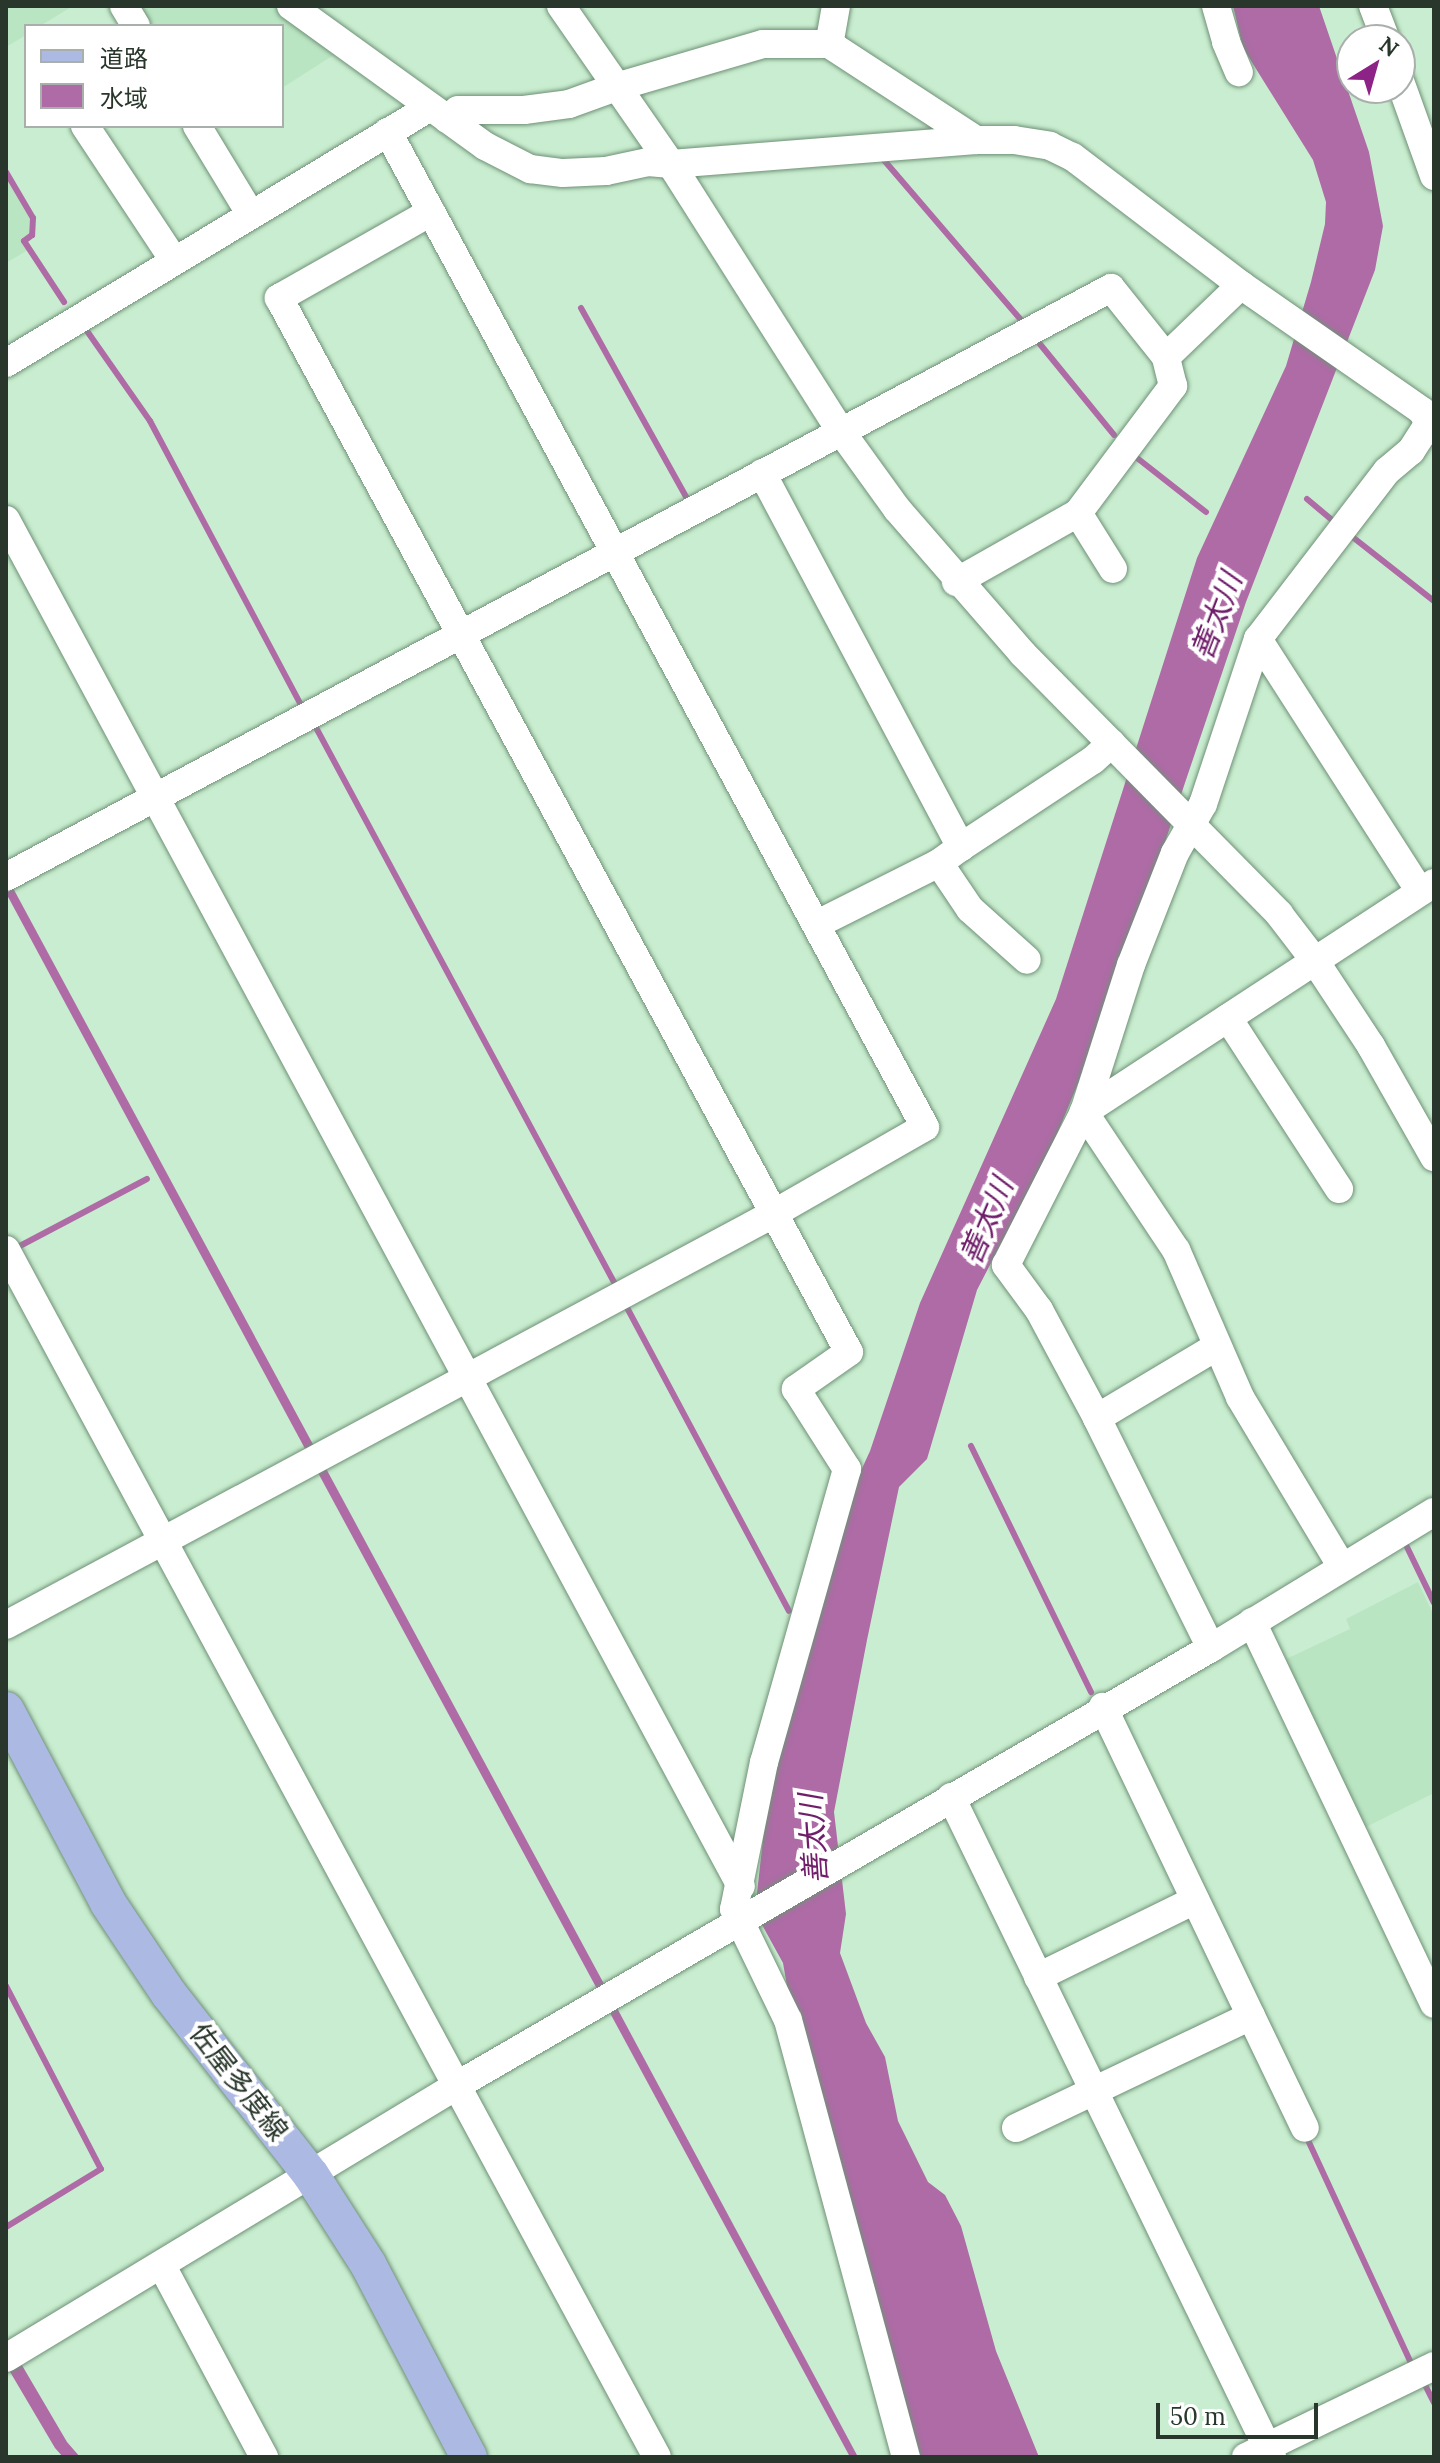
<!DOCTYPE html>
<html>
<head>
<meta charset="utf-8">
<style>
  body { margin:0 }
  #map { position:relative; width:1440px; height:2463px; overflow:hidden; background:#c9edd0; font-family:Lora,"Noto Sans JP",serif }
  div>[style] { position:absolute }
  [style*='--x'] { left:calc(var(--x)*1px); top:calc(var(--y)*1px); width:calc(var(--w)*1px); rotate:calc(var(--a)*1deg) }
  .built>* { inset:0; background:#bae5c3 }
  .water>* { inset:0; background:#ae6ba6 }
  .stream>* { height:6px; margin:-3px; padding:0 3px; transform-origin:3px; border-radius:3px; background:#ae6ba6 }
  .roads { filter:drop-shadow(0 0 2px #6f9176) drop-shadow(0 0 2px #6f9176) }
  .minor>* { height:28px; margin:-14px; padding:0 14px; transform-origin:14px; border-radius:14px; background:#fff }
  .major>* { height:36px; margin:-18px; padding:0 18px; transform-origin:18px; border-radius:18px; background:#acb9e3 }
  span { translate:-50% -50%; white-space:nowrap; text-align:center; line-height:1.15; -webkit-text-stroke:8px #fff; paint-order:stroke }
  .street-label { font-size:28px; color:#28362b }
  .water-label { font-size:30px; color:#701e6a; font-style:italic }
  .frame { position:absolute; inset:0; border:8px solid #28362b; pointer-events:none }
  .legend { position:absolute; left:24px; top:24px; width:260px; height:104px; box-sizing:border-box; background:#fff; border:2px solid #a9afaa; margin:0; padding:10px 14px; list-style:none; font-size:24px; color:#28362b }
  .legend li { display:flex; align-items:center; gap:16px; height:40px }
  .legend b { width:40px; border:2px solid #a9afaa }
  .north { position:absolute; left:1336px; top:24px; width:80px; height:80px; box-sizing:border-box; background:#fff; border:2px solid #a9afaa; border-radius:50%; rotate:37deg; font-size:22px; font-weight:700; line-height:32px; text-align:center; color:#28362b }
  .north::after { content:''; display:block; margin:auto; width:28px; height:36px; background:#8e2387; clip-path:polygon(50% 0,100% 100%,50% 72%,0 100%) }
  .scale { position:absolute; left:1156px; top:2403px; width:162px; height:36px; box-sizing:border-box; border:4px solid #28362b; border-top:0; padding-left:10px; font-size:24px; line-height:28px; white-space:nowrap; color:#28362b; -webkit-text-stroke:6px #fff; paint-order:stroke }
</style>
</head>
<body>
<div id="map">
  <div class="built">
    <i style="clip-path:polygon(6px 6px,73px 6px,40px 26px,26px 26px,26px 35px,6px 47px)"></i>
    <i style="clip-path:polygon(129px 6px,278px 6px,340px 51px,282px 88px,282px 26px,141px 26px)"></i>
    <i style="clip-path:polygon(6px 176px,30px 216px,29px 233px,22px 240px,28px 250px,6px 263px)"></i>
    <i style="clip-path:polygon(1418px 1582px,1434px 1616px,1434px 1793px,1362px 1829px,1284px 1660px,1350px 1629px,1346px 1619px)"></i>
  </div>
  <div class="water">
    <i style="clip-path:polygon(1233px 6px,1319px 6px,1369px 152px,1383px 226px,1375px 270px,1246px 602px,1107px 1014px,1055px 1139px,977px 1290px,927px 1459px,899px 1487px,867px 1640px,834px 1812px,846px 1914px,840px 1953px,866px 2023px,885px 2057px,898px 2121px,928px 2182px,945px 2195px,961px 2226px,996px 2351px,1039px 2457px,921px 2457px,904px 2415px,871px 2275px,788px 1992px,783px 1963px,761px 1923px,756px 1902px,767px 1803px,838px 1521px,870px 1451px,920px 1303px,1056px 999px,1197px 558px,1286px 366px,1311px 282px,1325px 224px,1326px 202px,1313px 160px,1243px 48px)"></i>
    <i style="clip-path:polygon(6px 875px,617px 2008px,858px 2457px,850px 2457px,310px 1458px,6px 893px)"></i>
    <i style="clip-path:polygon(6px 2338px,67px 2442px,80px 2457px,63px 2457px,55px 2448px,6px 2365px)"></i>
  </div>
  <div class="stream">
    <i style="--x:883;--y:159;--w:212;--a:49.4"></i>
    <i style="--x:6;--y:172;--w:53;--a:59.6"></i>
    <i style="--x:33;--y:218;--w:17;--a:93"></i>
    <i style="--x:32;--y:235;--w:10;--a:143"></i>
    <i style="--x:24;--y:241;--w:73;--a:56.7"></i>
    <i style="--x:581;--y:308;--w:222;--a:60.9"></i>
    <i style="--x:87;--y:331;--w:110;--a:55"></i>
    <i style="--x:150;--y:421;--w:326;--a:62"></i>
    <i style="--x:1035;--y:338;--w:125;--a:50.8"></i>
    <i style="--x:1132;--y:454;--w:94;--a:38.1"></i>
    <i style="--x:1307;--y:499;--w:35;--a:40"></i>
    <i style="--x:1350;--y:535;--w:107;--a:38.2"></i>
    <i style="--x:313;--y:722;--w:640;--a:61.75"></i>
    <i style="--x:16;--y:1248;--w:148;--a:-27.8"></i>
    <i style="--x:624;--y:1302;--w:350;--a:61.9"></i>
    <i style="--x:971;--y:1446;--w:274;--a:64"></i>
    <i style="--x:1406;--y:1545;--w:64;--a:64.2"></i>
    <i style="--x:6;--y:1986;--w:206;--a:62.6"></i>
    <i style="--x:101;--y:2169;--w:111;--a:148.6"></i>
    <i style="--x:1307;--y:2138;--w:252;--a:65.2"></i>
    <i style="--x:1422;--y:2379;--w:27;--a:63"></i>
  </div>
  <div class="roads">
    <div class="minor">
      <i style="--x:124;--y:6;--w:23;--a:59"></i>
      <i style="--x:291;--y:6;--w:239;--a:35.8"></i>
      <i style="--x:485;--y:146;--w:51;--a:27.1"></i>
      <i style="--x:530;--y:169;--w:33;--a:7"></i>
      <i style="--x:563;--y:173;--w:43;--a:-2.7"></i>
      <i style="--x:606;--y:171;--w:43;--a:-12.1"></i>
      <i style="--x:648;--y:162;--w:23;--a:5"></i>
      <i style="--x:671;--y:164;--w:306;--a:-4.5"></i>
      <i style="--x:976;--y:140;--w:38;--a:0"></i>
      <i style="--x:1014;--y:140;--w:36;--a:9"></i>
      <i style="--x:1050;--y:146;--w:25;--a:26"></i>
      <i style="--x:1073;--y:157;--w:211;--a:37.3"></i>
      <i style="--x:1241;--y:285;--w:221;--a:34.8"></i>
      <i style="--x:1422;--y:411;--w:23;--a:59"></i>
      <i style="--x:561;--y:6;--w:193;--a:55.2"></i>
      <i style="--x:671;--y:164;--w:315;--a:57.6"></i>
      <i style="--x:840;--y:430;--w:97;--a:54.2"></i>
      <i style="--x:897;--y:509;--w:192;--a:49"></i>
      <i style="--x:1023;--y:654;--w:365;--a:45.4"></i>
      <i style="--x:1279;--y:914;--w:59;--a:52.5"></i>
      <i style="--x:1315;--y:961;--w:102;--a:56.6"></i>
      <i style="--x:1371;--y:1046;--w:128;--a:60.4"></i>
      <i style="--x:836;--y:6;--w:39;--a:100"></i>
      <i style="--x:829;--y:44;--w:176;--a:33.1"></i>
      <i style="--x:1216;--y:6;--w:37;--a:74"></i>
      <i style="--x:1226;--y:42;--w:33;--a:67"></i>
      <i style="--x:1373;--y:6;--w:36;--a:69"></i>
      <i style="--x:1400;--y:81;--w:101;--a:70.3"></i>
      <i style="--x:447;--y:119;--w:14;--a:-39"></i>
      <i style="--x:458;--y:110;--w:66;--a:0"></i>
      <i style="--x:524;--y:110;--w:45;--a:-7.6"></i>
      <i style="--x:569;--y:104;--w:50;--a:-19.9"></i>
      <i style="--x:616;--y:87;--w:153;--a:-16.3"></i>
      <i style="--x:763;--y:44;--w:66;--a:0"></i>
      <i style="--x:85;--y:126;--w:159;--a:56.5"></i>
      <i style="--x:197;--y:126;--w:102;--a:58.7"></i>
      <i style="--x:431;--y:212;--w:175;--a:150.5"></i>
      <i style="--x:279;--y:298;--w:1198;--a:61.6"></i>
      <i style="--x:849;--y:1352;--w:65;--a:145.1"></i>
      <i style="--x:796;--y:1389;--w:95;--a:57.5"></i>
      <i style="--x:847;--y:1469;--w:305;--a:105.8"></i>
      <i style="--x:764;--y:1762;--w:150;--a:101.5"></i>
      <i style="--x:734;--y:1909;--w:123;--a:64.1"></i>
      <i style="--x:788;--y:2020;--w:453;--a:74.9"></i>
      <i style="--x:6;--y:363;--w:495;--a:-31.1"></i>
      <i style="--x:762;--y:473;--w:424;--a:62"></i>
      <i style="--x:961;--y:847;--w:27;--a:144"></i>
      <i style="--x:939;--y:863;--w:136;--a:153.4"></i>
      <i style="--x:1078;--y:513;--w:66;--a:58"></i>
      <i style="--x:6;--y:520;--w:1551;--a:61.72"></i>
      <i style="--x:956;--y:582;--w:140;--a:-29.5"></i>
      <i style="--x:1078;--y:513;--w:159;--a:-53.2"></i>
      <i style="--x:1173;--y:386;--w:30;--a:-104"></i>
      <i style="--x:1258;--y:639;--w:300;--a:57.3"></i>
      <i style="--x:961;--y:847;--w:158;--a:-33.4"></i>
      <i style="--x:1093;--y:760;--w:25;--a:-42"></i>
      <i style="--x:939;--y:863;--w:55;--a:56"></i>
      <i style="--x:970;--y:909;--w:76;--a:41.8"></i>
      <i style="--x:6;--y:877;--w:1252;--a:-28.06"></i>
      <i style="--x:1111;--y:288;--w:88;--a:51.4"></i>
      <i style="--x:1166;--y:357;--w:104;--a:-43.8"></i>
      <i style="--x:1228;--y:1018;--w:204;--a:57"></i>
      <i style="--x:6;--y:1250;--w:1371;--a:61.66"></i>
      <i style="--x:1097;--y:1418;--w:123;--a:-118.2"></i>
      <i style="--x:1039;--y:1310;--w:56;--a:-126.3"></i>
      <i style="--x:1006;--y:1265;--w:172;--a:-63"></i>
      <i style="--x:1084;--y:1112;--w:154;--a:-72.3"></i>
      <i style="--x:1131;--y:965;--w:120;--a:-68.6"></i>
      <i style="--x:1175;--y:853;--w:56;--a:-60.3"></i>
      <i style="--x:1203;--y:804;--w:174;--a:-71.6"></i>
      <i style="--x:1258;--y:639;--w:212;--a:-52.5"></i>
      <i style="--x:1387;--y:471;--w:31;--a:-40"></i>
      <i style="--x:1411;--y:451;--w:43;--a:-57.4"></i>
      <i style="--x:1342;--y:1567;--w:198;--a:-121"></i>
      <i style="--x:1240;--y:1397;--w:160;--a:-113.5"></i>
      <i style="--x:1176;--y:1250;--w:166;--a:-123.7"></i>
      <i style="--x:1084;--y:1112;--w:418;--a:-33.2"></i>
      <i style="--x:1252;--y:1622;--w:423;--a:64.5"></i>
      <i style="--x:6;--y:1625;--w:870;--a:-28.18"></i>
      <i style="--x:773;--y:1214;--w:175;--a:-29.8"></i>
      <i style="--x:925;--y:1127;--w:1131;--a:-118.36"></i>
      <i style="--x:1211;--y:1648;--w:257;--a:-116.4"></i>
      <i style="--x:1097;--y:1418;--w:139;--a:-30.8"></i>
      <i style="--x:951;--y:1797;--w:734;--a:64.06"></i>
      <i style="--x:1038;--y:1977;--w:175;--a:-26.1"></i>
      <i style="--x:1251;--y:2016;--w:124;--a:64.3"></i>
      <i style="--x:1016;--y:2128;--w:260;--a:-25.5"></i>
      <i style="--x:1251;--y:2016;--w:343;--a:-115.6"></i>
      <i style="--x:162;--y:2266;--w:217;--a:61.9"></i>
      <i style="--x:6;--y:2358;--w:526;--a:-31.15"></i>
      <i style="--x:456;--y:2086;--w:873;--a:-30.12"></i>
      <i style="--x:1211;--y:1648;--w:261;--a:-31.4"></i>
      <i style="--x:1246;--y:2457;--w:209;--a:-25.8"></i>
    </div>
    <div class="major">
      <i style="--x:6;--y:1710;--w:218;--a:62.1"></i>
      <i style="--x:108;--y:1903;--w:110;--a:56.2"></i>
      <i style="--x:169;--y:1994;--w:230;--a:51.9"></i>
      <i style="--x:311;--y:2175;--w:106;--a:57.4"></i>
      <i style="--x:368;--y:2264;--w:218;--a:62.4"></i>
    </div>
  </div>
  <div class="street-label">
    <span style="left:239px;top:2082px;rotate:52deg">佐屋多度線</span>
  </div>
  <div class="water-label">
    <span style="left:1216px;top:616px;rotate:-69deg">善太川</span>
    <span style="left:986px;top:1221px;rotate:-67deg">善太川</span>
    <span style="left:813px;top:1839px;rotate:-94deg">善太川</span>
  </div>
  <div class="frame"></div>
  <ul class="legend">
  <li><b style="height:10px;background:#acb9e3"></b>道路</li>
  <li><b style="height:22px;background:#ae6ba6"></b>水域</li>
  </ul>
  <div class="north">N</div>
  <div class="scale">50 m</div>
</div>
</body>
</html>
